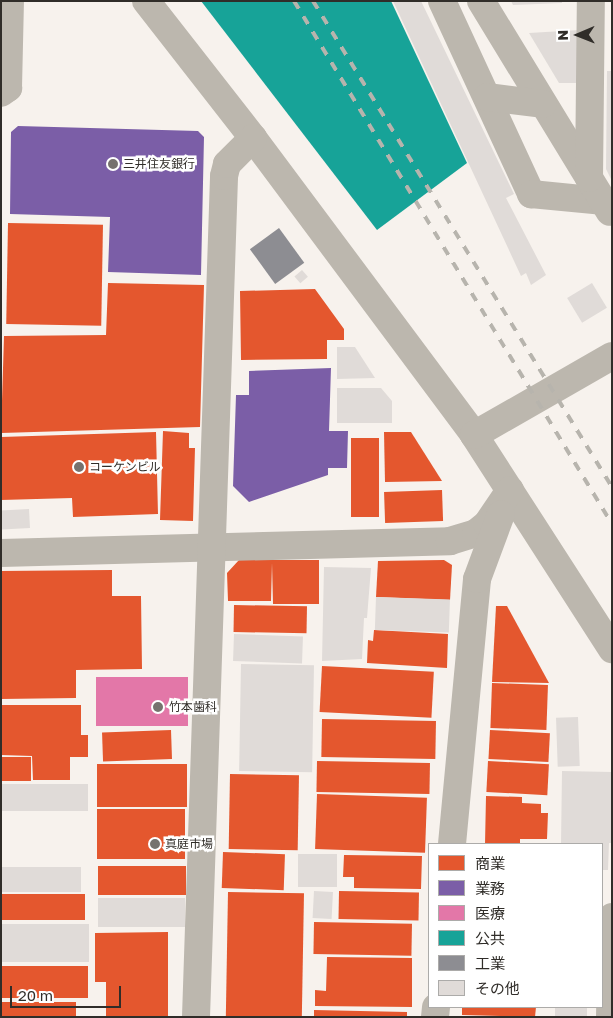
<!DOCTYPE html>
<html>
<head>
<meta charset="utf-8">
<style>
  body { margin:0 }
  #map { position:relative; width:613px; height:1018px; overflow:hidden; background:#f7f2ed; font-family:"Golos Text","Noto Sans JP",sans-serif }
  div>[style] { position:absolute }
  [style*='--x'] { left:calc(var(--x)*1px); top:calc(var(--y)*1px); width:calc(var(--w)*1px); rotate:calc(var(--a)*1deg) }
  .shops>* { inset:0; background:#e4572e; transform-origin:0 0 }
  .offices>* { inset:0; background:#7b5ea7 }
  .health>* { inset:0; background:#e377a8; transform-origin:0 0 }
  .public>* { inset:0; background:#17a398 }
  .industry>* { inset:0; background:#8d8d92; transform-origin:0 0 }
  .building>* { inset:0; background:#e0dbd8; transform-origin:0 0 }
  .minor>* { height:28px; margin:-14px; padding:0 14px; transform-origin:14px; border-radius:14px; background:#bcb7ae }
  .rail>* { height:4px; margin-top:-2px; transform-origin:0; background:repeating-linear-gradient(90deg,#b7b4ad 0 9px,transparent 0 18px) }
  .dots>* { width:14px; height:14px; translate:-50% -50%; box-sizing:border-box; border:2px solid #fff; border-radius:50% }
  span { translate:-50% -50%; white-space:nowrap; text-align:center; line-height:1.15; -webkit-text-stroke:5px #fff; paint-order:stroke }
  .poi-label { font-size:12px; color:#302d29 }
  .left { translate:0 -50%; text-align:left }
  .frame { position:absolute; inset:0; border:2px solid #302d29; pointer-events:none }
  .legend { position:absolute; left:428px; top:843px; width:175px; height:165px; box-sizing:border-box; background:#fff; border:1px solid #acaba9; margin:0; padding:6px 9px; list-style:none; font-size:15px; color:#302d29 }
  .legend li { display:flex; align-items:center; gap:10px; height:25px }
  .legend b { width:25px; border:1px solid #acaba9 }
  .north { position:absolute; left:553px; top:10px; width:50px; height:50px; -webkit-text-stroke:4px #fff; paint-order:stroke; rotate:269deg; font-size:14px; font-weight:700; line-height:20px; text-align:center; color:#302d29 }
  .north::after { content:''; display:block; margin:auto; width:18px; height:22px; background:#302d29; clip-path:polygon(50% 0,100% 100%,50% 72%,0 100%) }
  .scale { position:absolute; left:10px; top:986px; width:111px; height:22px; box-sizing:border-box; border:2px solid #302d29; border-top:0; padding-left:6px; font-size:15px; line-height:18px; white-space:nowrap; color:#302d29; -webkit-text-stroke:4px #fff; paint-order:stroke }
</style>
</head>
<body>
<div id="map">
  <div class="shops">
    <i style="left:8px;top:223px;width:95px;height:101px;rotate:1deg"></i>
    <i style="clip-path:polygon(108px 283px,204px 285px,200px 427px,1px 433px,4px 336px,106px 335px)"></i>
    <i style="clip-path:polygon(315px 289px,344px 329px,344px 340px,327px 340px,327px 359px,241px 360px,240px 291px)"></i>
    <i style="clip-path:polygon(163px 431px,189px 433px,189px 448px,195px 448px,193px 521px,160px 520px)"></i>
    <i style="clip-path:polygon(156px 432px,158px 514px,73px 517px,72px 498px,1px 500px,1px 437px)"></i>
    <i style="clip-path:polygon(384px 432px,411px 432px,442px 481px,385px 482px)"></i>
    <i style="left:351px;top:438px;width:28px;height:79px"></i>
    <i style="left:442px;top:490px;width:31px;height:58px;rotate:88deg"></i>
    <i style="clip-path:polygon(239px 560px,319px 560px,319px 604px,273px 604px,272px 563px,271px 601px,228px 601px,227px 573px)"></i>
    <i style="clip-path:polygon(444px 560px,452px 565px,450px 600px,376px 597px,378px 561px)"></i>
    <i style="clip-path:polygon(112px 570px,112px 596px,141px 596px,142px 669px,76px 670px,76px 698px,1px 699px,1px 571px)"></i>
    <i style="left:234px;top:605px;width:73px;height:27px;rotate:1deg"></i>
    <i style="clip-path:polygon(496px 606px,507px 606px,549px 683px,492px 682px)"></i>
    <i style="clip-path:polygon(374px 630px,448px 634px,447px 668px,367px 663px,368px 640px,373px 641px)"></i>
    <i style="left:322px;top:666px;width:112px;height:46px;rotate:3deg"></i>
    <i style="left:492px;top:683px;width:56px;height:45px;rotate:2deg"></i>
    <i style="clip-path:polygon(1px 705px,81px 705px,81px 735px,88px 735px,88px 757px,70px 757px,70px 780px,33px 780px,32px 756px,1px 755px)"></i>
    <i style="left:322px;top:719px;width:114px;height:38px;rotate:1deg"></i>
    <i style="left:171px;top:730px;width:29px;height:69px;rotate:88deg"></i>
    <i style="left:490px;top:730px;width:60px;height:29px;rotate:3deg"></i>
    <i style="left:1px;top:757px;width:30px;height:24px"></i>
    <i style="left:317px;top:761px;width:113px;height:31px;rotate:1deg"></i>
    <i style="left:488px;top:761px;width:61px;height:31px;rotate:3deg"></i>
    <i style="left:97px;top:764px;width:90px;height:43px"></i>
    <i style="left:230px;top:774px;width:69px;height:75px;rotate:1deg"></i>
    <i style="left:317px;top:794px;width:110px;height:55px;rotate:2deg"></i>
    <i style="clip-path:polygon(486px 796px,522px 797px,522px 803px,541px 804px,541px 813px,548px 813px,547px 839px,520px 839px,520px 844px,485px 844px)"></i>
    <i style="left:185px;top:809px;width:50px;height:88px;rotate:90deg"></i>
    <i style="left:223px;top:852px;width:62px;height:36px;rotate:2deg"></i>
    <i style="clip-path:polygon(344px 855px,422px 856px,421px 889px,354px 888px,354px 877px,343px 877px)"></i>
    <i style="left:98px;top:866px;width:88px;height:29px"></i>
    <i style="left:339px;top:891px;width:80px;height:28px;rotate:1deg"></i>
    <i style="left:228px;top:892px;width:76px;height:125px;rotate:1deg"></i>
    <i style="left:1px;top:894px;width:84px;height:26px"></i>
    <i style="left:314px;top:922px;width:98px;height:32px;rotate:1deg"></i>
    <i style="clip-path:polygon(168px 932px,168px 1017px,106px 1017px,106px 982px,95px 982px,95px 933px)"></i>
    <i style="clip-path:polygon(327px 957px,412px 958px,412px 1007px,315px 1006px,315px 990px,326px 991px)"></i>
    <i style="left:1px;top:966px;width:87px;height:32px"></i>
    <i style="left:76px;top:1002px;width:15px;height:75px;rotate:90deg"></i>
    <i style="clip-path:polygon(462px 1007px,536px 1007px,535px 1017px,462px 1015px)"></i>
    <i style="clip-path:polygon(314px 1010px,407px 1012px,407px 1017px,314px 1017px)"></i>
  </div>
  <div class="offices">
    <i style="clip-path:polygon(18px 126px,198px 131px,204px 137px,201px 275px,108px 272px,110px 217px,10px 214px,11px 132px)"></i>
    <i style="clip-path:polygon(331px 368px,329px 431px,348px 431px,347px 468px,328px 468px,328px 475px,249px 502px,233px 486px,236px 395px,249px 395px,249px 371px)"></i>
  </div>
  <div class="health">
    <i style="left:188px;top:677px;width:49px;height:92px;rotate:90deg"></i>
  </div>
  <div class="public">
    <i style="clip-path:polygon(201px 1px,391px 1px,467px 163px,377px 230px)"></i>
  </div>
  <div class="industry">
    <i style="left:279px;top:228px;width:43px;height:36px;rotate:54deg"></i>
  </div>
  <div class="building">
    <i style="clip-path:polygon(393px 1px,421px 1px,514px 194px,506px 198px,546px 275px,531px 285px,526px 273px,521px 276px)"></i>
    <i style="clip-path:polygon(511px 1px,562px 1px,562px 3px,513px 5px)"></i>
    <i style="clip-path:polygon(579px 30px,579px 83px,559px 83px,529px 33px)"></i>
    <i style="clip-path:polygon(607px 71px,612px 71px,612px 181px,606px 169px)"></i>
    <i style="left:302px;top:270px;width:9px;height:10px;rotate:49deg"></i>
    <i style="left:592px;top:283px;width:29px;height:29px;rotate:59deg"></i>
    <i style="clip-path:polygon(337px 347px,355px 347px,375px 378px,337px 379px)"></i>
    <i style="clip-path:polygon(337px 388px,381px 388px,392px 401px,392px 423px,337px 423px)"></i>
    <i style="left:29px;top:509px;width:19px;height:28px;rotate:87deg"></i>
    <i style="clip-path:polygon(324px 567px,371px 568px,367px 618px,364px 618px,362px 659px,322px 661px)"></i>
    <i style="left:376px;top:597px;width:74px;height:33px;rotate:2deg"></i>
    <i style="left:234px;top:634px;width:69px;height:27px;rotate:2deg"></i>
    <i style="left:241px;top:664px;width:73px;height:107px;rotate:1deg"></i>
    <i style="left:578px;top:717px;width:49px;height:22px;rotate:88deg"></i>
    <i style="clip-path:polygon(562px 771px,612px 772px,612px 843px,609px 843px,608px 870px,602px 870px,602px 844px,561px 844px)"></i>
    <i style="left:1px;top:784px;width:87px;height:27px"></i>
    <i style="left:298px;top:854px;width:39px;height:33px"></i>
    <i style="left:1px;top:867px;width:80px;height:25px"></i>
    <i style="left:314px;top:891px;width:19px;height:27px;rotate:3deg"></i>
    <i style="left:98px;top:898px;width:87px;height:29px"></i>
    <i style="left:1px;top:924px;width:88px;height:38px"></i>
    <i style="left:555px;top:1007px;width:32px;height:10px"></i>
  </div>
  <div class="minor">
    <i style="--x:146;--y:1;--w:174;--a:52"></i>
    <i style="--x:253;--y:138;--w:370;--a:53.3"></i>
    <i style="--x:474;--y:435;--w:255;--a:57.2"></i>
    <i style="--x:442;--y:1;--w:213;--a:65.2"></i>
    <i style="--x:531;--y:194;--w:71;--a:5.6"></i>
    <i style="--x:481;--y:1;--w:247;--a:58.6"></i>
    <i style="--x:1;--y:93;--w:9;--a:-36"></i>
    <i style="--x:8;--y:88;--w:87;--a:-88.7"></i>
    <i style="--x:487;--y:97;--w:56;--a:7.1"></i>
    <i style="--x:589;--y:178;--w:177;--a:-89.4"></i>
    <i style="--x:474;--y:435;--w:159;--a:-29.8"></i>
    <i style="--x:1;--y:553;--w:449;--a:-1.5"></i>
    <i style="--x:450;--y:541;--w:27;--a:-17"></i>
    <i style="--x:476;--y:533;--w:14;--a:-39"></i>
    <i style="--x:487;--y:524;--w:41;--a:-55.9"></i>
    <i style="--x:452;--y:844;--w:266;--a:-84.6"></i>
    <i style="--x:477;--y:579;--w:69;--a:-69.7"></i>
    <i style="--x:196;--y:1017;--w:841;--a:-88.09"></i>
    <i style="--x:224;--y:176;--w:12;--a:-76"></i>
    <i style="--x:227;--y:164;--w:37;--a:-45"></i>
    <i style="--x:435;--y:1017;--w:10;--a:-84"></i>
    <i style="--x:610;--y:1017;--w:100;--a:-88.9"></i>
  </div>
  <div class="rail">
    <i style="--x:294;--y:1;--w:612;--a:58.7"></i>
    <i style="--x:313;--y:1;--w:571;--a:58.4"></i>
  </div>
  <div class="dots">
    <i style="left:113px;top:164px;background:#76726e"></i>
    <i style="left:79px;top:467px;background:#76726e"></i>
    <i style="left:158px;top:707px;background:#76726e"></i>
    <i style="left:155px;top:844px;background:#76726e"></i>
  </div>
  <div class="poi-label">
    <span class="left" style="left:123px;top:164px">三井住友銀行</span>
    <span class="left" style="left:89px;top:467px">コーケンビル</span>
    <span class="left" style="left:169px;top:707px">竹本歯科</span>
    <span class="left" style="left:165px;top:844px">真庭市場</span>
  </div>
  <div class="frame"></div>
  <ul class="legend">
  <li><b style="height:14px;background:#e4572e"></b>商業</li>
  <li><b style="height:14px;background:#7b5ea7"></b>業務</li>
  <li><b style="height:14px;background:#e377a8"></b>医療</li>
  <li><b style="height:14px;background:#17a398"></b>公共</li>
  <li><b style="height:14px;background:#8d8d92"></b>工業</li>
  <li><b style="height:14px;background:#e0dbd8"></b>その他</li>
  </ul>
  <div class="north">N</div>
  <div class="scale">20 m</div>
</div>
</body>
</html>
